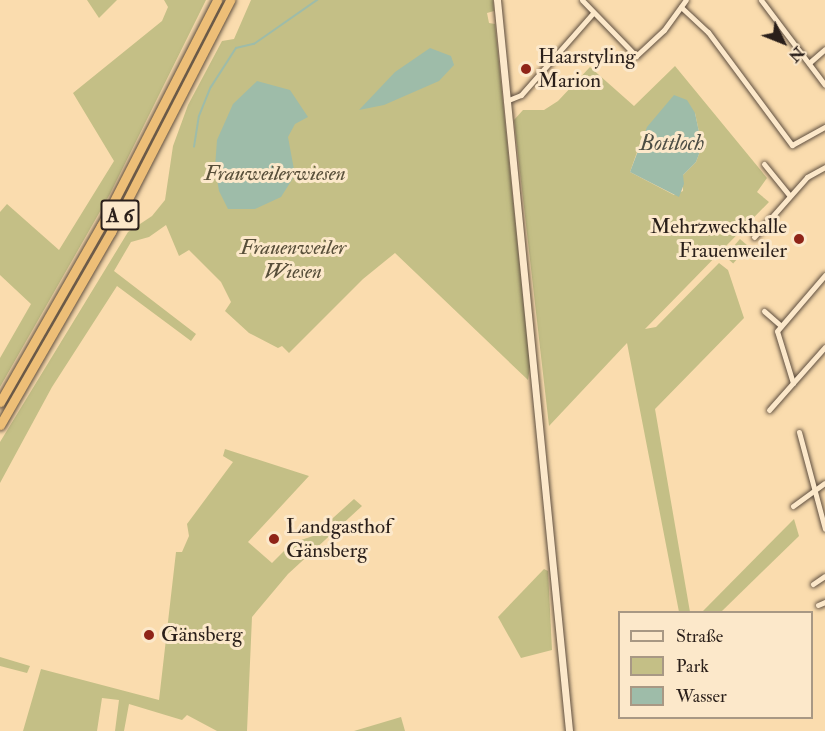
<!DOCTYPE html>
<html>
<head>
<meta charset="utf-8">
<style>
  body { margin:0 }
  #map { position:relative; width:825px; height:731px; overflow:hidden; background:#fadcae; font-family:"IM FELL Double Pica",serif }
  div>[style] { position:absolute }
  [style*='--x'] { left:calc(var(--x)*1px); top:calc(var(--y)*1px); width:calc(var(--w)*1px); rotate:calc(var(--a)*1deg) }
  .green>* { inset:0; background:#c4bf86; transform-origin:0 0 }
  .water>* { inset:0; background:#9ebca9 }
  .stream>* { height:1.5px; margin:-0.75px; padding:0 0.75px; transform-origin:0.75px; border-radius:0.75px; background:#9ebca9 }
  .roads { filter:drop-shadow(0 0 2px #5e4e3f) drop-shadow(0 0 2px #5e4e3f) }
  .street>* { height:5px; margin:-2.5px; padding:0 2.5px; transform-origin:2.5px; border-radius:2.5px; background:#fce8ca }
  .secondary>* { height:7px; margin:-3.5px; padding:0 3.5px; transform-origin:3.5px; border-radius:3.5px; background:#fce8ca }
  .highway>* { height:9px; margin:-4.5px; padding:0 4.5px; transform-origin:4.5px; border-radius:4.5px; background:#edbe77 }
  .dots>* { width:16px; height:16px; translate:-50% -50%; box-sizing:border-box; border:3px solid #fce8ca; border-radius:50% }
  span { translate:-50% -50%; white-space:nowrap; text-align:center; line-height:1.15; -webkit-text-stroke:6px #fce8ca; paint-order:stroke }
  .shield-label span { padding:2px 4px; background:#fce8ca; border:2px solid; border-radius:4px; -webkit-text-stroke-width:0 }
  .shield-label { font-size:20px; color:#2a1f1a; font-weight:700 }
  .poi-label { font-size:21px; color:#2a1f1a }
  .left { translate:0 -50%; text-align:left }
  .right { translate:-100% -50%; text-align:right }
  .park-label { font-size:21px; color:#584f3a; font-style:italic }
  .water-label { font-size:22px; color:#4d4e45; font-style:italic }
  .legend { position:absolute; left:618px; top:611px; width:195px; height:108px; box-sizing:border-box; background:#fce8ca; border:2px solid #a89884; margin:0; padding:8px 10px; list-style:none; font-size:18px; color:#2a1f1a }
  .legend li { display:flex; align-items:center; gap:12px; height:30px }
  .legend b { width:30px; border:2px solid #a89884 }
  .north { position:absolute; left:753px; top:12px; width:60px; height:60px; -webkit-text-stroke:4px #fce8ca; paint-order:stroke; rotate:133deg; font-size:16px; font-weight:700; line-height:24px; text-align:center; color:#2a1f1a }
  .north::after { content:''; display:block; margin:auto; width:21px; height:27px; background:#2a1f1a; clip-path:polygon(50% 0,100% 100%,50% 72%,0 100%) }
</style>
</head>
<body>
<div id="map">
  <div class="green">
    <i style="clip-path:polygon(87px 0,117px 0,99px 18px)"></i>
    <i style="clip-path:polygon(164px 0,206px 0,110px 194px,0 387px,0 358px,31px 304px,0 275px,0 212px,7px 204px,59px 250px,114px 161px,73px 93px,162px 21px,168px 7px)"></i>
    <i style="clip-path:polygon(251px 0,493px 0,494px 11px,487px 13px,489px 23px,495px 24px,530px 367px,528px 380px,395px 253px,363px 279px,289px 353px,282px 346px,278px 348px,249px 333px,225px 311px,231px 302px,221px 282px,189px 250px,179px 256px,166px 225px,149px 237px,131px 242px,114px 271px,196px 334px,191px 341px,117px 286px,52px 387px,0 483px,0 442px,128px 232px,152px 216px,165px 200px,173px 146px,188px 105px,222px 41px,234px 39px)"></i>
    <i style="clip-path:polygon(evenodd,675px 66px,767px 178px,757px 192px,769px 202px,645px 329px,656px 327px,719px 263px,728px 270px,744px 318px,655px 409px,690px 612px,679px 612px,627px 343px,549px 426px,514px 120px,523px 110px,544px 110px,558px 101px,590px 67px,634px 106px,675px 66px,695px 113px,702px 146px,696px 162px,683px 175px,683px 191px,674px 195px,630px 172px,642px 138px,695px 113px)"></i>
    <i style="left:740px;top:239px;width:11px;height:23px;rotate:41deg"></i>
    <i style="clip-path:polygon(225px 449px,309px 476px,248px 542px,272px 563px,292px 543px,313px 536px,354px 499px,362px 506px,288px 574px,252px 617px,247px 731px,217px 731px,187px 715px,182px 720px,129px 704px,124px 731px,115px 731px,119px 700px,102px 698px,97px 731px,23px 731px,41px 669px,159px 700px,176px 552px,182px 552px,189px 536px,187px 524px,233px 462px,223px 456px)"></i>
    <i style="clip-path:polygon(794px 519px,799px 536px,721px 612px,702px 612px)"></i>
    <i style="clip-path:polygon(544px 569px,548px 571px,552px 650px,521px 658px,498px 617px)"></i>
    <i style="clip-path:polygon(0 657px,30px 666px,27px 673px,0 666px)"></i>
    <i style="clip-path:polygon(401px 717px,405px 731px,354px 731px)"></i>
  </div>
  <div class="water">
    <i style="clip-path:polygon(430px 48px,451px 56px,454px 65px,439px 81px,384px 105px,359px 110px,395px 72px)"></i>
    <i style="clip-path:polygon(257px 81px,290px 90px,308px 117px,295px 124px,288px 137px,295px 175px,281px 197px,255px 209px,228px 209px,219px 191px,215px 167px,217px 140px,233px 104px)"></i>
    <i style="clip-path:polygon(674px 95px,687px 100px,695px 113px,702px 146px,696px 162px,683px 175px,684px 184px,679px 197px,630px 172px,647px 127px)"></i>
  </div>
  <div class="stream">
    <i style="--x:194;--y:147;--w:31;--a:-81"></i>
    <i style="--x:199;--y:116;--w:31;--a:-68"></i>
    <i style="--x:211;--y:87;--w:46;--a:-57.3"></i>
    <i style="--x:236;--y:48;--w:18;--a:-13"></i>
    <i style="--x:254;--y:44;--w:77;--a:-34.9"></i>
  </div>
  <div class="roads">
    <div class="street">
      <i style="--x:582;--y:0;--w:78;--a:46"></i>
      <i style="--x:636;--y:56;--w:38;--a:-43"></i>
      <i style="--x:664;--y:30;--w:37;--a:-54"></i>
      <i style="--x:761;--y:0;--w:106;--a:53"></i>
      <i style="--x:681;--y:7;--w:37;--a:43"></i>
      <i style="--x:708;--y:32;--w:141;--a:53.4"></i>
      <i style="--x:792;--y:145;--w:38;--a:-29"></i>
      <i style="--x:809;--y:63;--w:21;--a:-41"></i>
      <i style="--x:506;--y:101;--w:16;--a:-22"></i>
      <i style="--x:521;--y:95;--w:109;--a:-48.7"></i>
      <i style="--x:764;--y:164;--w:41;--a:50.9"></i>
      <i style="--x:754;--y:237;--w:80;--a:-48.5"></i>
      <i style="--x:807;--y:177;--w:21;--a:-29"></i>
      <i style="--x:764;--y:311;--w:21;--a:41"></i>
      <i style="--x:793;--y:383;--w:54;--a:-107.1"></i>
      <i style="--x:777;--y:331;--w:74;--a:-49.4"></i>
      <i style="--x:769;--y:410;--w:84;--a:-48.4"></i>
      <i style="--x:799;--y:432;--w:100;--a:75"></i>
      <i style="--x:793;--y:506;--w:39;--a:-36"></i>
      <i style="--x:813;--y:584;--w:14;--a:-34"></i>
      <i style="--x:818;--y:605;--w:8;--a:-23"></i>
    </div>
    <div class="secondary">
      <i style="--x:497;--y:0;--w:735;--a:84.37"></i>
    </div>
    <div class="highway">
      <i style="--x:0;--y:402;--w:203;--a:-60.2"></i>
      <i style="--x:101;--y:226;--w:254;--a:-62.8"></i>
      <i style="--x:0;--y:425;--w:223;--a:-60.1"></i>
      <i style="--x:111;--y:232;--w:261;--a:-62.8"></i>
    </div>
  </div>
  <div class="dots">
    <i style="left:526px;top:69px;background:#8f2418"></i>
    <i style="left:799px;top:239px;background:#8f2418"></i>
    <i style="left:274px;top:539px;background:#8f2418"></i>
    <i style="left:149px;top:635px;background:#8f2418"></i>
  </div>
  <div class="shield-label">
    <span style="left:120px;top:215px">A 6</span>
  </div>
  <div class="poi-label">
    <span class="left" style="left:538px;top:69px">Haarstyling<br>Marion</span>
    <span class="right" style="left:787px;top:239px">Mehrzweckhalle<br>Frauenweiler</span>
    <span class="left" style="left:286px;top:539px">Landgasthof<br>Gänsberg</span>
    <span class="left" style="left:161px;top:635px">Gänsberg</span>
  </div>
  <div class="park-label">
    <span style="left:275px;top:174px">Frauweilerwiesen</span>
    <span style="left:293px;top:260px">Frauenweiler<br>Wiesen</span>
  </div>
  <div class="water-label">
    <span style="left:672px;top:144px">Bottloch</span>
  </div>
  <ul class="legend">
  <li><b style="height:8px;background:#fce8ca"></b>Straße</li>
  <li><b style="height:16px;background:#c4bf86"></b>Park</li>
  <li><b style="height:16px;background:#9ebca9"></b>Wasser</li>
  </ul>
  <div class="north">N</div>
</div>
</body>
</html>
